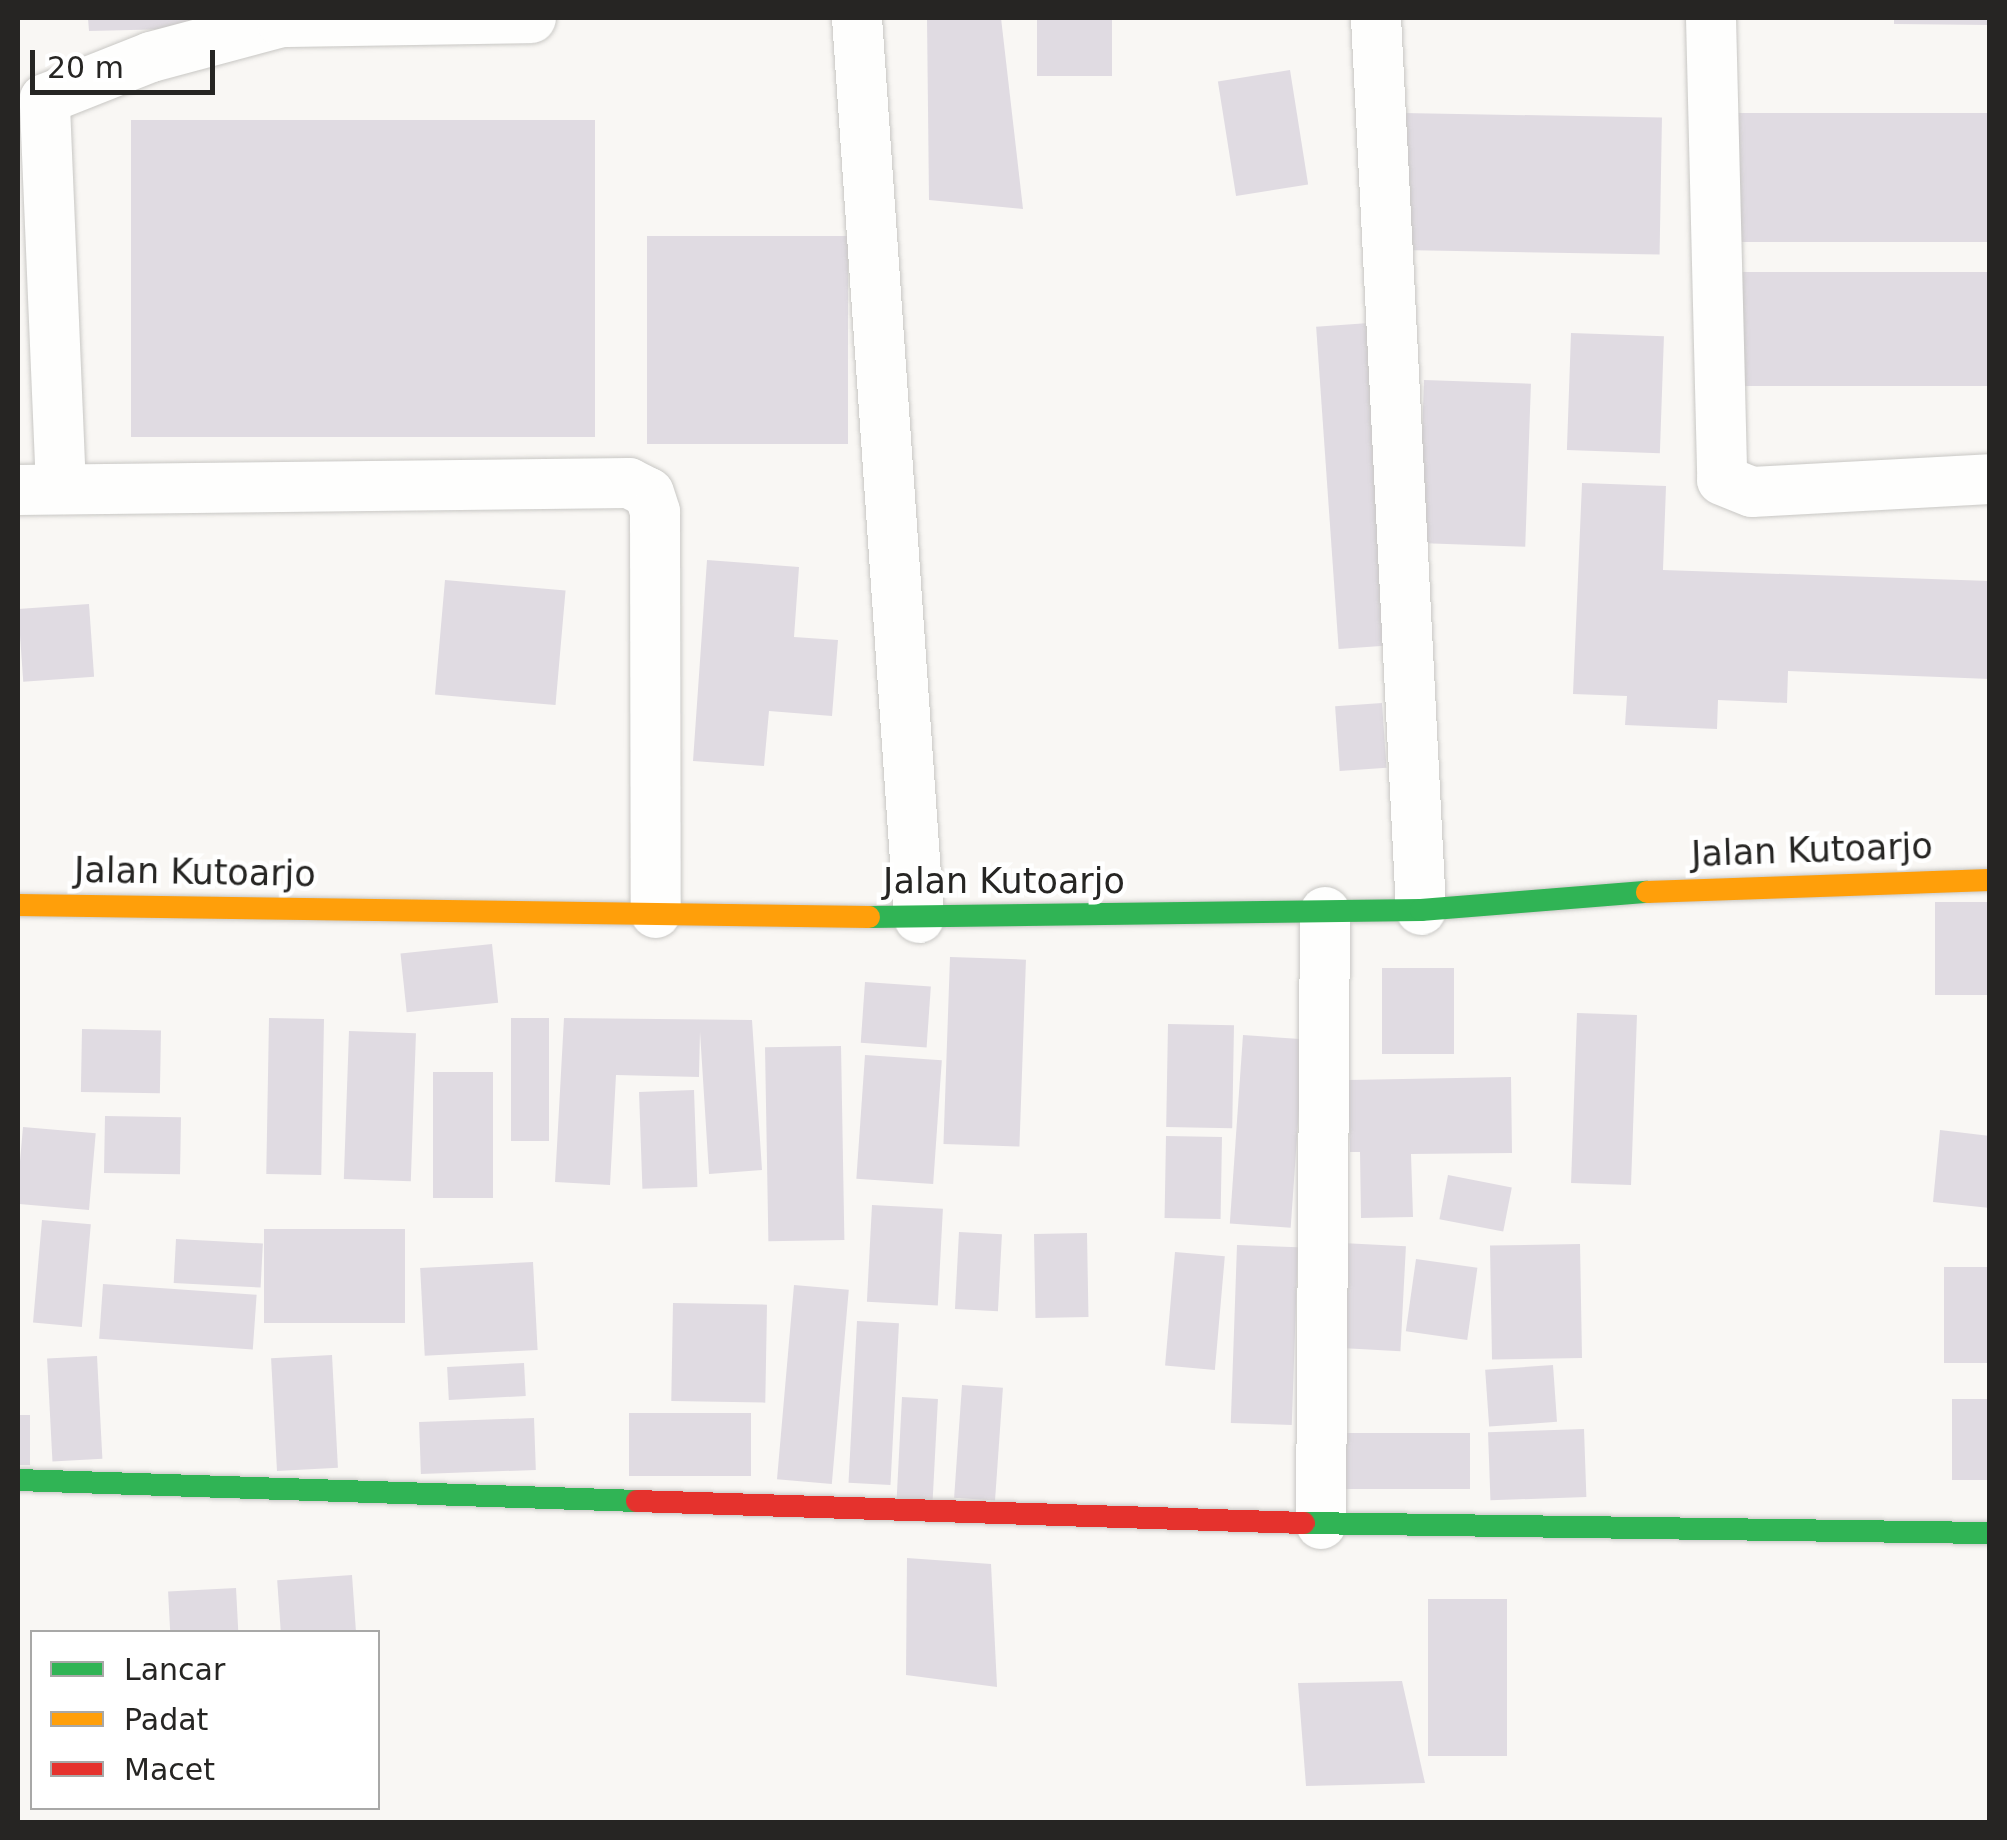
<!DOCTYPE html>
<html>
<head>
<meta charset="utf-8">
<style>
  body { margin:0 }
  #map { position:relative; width:2007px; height:1840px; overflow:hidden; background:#f9f7f4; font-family:"DejaVu Sans",sans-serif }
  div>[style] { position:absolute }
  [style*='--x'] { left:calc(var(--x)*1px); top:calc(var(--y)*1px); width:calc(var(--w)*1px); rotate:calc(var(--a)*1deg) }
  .building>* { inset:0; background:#e0dbe2; transform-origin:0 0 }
  .roads { filter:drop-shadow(0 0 2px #c8c7c4) drop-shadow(0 0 2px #c8c7c4) }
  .street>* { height:50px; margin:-25px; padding:0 25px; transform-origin:25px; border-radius:25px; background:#fefefd }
  .fast>* { height:22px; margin:-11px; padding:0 11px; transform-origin:11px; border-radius:11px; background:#30b455 }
  .slow>* { height:22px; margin:-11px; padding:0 11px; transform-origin:11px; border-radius:11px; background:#ff9f0a }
  .jam>* { height:22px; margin:-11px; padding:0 11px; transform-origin:11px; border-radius:11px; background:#e5322d }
  span { translate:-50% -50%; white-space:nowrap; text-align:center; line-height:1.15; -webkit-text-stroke:9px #fff; paint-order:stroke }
  .street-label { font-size:35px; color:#262523 }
  .frame { position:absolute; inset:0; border:20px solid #262523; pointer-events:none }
  .legend { position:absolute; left:30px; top:1630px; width:350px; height:180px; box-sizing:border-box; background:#fff; border:2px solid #a8a8a7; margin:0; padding:12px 18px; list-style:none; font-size:30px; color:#262523 }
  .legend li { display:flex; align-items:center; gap:20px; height:50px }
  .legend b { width:50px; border:2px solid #a8a8a7 }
  .scale { position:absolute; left:30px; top:50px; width:185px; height:45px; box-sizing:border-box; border:5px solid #262523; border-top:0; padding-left:12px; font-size:30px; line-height:35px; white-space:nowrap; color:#262523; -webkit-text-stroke:8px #fff; paint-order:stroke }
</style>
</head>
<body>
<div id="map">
  <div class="building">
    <i style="clip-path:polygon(88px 18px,257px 18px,257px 27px,89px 31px)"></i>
    <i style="clip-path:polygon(927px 18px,1001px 18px,1023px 209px,929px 200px)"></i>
    <i style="left:1037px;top:18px;width:75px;height:58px"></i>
    <i style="clip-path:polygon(1894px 18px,1990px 18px,1990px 25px,1894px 24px)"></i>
    <i style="left:1290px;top:70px;width:116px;height:73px;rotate:81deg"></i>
    <i style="left:1403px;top:113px;width:259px;height:137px;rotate:1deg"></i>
    <i style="left:1728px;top:113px;width:262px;height:129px"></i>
    <i style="left:131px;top:120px;width:464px;height:317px"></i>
    <i style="left:647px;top:236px;width:201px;height:208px"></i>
    <i style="left:1730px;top:272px;width:260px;height:114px"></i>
    <i style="left:1369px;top:323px;width:323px;height:53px;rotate:86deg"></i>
    <i style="left:1571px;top:333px;width:93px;height:117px;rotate:2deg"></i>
    <i style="left:1424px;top:380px;width:107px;height:163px;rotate:2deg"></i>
    <i style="clip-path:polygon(1582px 483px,1666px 486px,1663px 570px,1990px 581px,1990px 679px,1788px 671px,1787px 703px,1718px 700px,1717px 729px,1625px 725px,1627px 696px,1573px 694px)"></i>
    <i style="clip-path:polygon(707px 560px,799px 567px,794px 637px,838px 640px,832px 716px,769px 711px,764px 766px,693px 761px)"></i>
    <i style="left:445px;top:580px;width:121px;height:115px;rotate:5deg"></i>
    <i style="left:89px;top:604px;width:73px;height:71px;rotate:86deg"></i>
    <i style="left:1382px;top:703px;width:65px;height:47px;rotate:86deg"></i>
    <i style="left:1990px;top:902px;width:93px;height:55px;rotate:90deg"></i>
    <i style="left:492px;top:944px;width:59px;height:92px;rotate:84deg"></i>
    <i style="left:950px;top:957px;width:76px;height:187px;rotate:2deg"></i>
    <i style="left:1454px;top:968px;width:86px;height:72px;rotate:90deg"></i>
    <i style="left:865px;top:982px;width:66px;height:61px;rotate:4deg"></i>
    <i style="left:1577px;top:1013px;width:60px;height:170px;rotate:2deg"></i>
    <i style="left:269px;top:1018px;width:55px;height:156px;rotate:1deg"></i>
    <i style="left:511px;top:1018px;width:38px;height:123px"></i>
    <i style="clip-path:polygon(564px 1018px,752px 1020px,762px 1170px,709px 1174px,700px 1032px,699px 1077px,616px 1075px,610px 1185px,555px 1182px)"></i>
    <i style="left:1168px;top:1024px;width:66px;height:103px;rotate:1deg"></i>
    <i style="left:82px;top:1029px;width:79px;height:63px;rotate:1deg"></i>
    <i style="left:349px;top:1031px;width:67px;height:148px;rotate:2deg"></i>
    <i style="left:1243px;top:1035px;width:61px;height:189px;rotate:4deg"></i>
    <i style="left:841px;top:1046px;width:194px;height:76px;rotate:89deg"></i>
    <i style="left:865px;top:1055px;width:77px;height:124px;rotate:4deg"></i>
    <i style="left:493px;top:1072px;width:126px;height:60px;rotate:90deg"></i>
    <i style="clip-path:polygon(1511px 1077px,1512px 1153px,1411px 1154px,1413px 1217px,1361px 1218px,1360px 1152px,1350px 1152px,1348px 1080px)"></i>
    <i style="left:694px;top:1090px;width:97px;height:55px;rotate:88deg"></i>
    <i style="left:105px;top:1116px;width:76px;height:57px;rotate:1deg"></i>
    <i style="left:23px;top:1127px;width:73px;height:77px;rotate:5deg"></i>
    <i style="clip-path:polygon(1940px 1130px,1990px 1136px,1990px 1208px,1933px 1202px)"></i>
    <i style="left:1166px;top:1136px;width:56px;height:82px;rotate:1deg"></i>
    <i style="left:1448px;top:1175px;width:65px;height:45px;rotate:11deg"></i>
    <i style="left:872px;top:1205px;width:71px;height:97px;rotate:3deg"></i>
    <i style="left:42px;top:1220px;width:49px;height:103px;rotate:5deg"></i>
    <i style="left:405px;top:1229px;width:94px;height:141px;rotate:90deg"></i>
    <i style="left:959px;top:1232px;width:43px;height:77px;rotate:3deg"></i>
    <i style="left:1087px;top:1233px;width:84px;height:53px;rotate:89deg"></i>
    <i style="left:176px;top:1239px;width:87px;height:44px;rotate:3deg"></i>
    <i style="left:1342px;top:1243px;width:64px;height:105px;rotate:3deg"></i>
    <i style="left:1580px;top:1244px;width:114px;height:90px;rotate:89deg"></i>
    <i style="left:1237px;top:1245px;width:61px;height:178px;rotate:2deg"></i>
    <i style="left:1175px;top:1252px;width:50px;height:114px;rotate:5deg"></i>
    <i style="left:1416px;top:1259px;width:62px;height:73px;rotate:8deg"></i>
    <i style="left:533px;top:1262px;width:88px;height:113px;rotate:87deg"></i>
    <i style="left:1990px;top:1267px;width:96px;height:46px;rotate:90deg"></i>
    <i style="left:103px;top:1284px;width:154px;height:55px;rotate:4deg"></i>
    <i style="left:794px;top:1285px;width:55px;height:195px;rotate:5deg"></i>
    <i style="left:673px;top:1303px;width:94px;height:98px;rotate:1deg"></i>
    <i style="left:857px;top:1321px;width:42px;height:162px;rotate:3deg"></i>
    <i style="left:332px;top:1355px;width:113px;height:61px;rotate:87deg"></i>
    <i style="left:97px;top:1356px;width:103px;height:50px;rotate:87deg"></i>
    <i style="left:524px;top:1363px;width:33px;height:77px;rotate:87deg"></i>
    <i style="left:1553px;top:1365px;width:57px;height:68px;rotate:86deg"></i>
    <i style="left:962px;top:1385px;width:41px;height:113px;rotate:4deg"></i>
    <i style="left:902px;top:1397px;width:36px;height:107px;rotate:3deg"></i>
    <i style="left:1990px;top:1399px;width:81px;height:38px;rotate:90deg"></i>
    <i style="left:629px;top:1413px;width:122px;height:63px"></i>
    <i style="left:18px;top:1415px;width:12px;height:50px"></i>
    <i style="left:534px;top:1418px;width:52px;height:115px;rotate:88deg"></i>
    <i style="left:1584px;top:1429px;width:68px;height:96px;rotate:88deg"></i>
    <i style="left:1342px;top:1433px;width:128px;height:56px"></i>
    <i style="clip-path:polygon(907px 1558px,991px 1564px,997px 1687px,906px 1675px)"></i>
    <i style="left:352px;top:1575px;width:57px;height:75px;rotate:86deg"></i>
    <i style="left:236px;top:1588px;width:44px;height:68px;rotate:87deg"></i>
    <i style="left:1507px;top:1599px;width:157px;height:79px;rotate:90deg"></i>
    <i style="clip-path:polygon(1402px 1681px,1425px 1783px,1306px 1786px,1298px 1683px)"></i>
  </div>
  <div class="roads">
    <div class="street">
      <i style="--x:857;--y:18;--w:902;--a:86.06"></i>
      <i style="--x:1376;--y:18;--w:893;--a:87.11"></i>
      <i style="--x:1711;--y:18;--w:462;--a:88.6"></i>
      <i style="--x:1722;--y:480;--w:32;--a:22"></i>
      <i style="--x:1752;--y:492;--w:238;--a:-3.1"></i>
      <i style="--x:61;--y:488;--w:389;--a:-92.4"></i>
      <i style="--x:45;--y:99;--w:114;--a:-21.6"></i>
      <i style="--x:151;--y:57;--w:136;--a:-15"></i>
      <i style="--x:282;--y:22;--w:249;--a:-0.9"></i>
      <i style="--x:18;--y:490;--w:611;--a:-0.66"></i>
      <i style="--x:629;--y:483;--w:22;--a:27"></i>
      <i style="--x:649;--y:493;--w:20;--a:72"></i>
      <i style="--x:655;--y:512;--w:401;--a:89.9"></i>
      <i style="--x:1321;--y:1524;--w:612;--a:-89.63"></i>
    </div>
    <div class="fast">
      <i style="--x:869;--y:917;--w:552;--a:-0.73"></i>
      <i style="--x:1421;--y:910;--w:227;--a:-4.6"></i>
      <i style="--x:18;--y:1480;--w:619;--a:1.94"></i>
      <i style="--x:1304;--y:1523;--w:686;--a:0.84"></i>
    </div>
    <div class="slow">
      <i style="--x:1647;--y:892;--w:343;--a:-2"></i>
      <i style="--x:18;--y:905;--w:851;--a:0.81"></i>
    </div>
    <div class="jam">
      <i style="--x:637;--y:1501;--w:667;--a:1.89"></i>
    </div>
  </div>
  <div class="street-label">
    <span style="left:1812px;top:850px;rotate:-2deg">Jalan Kutoarjo</span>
    <span style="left:195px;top:872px;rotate:1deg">Jalan Kutoarjo</span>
    <span style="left:1004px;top:881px">Jalan Kutoarjo</span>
  </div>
  <div class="frame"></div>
  <ul class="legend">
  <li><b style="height:12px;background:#30b455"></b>Lancar</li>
  <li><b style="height:12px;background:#ff9f0a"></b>Padat</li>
  <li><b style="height:12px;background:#e5322d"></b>Macet</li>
  </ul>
  <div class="scale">20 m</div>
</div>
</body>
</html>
